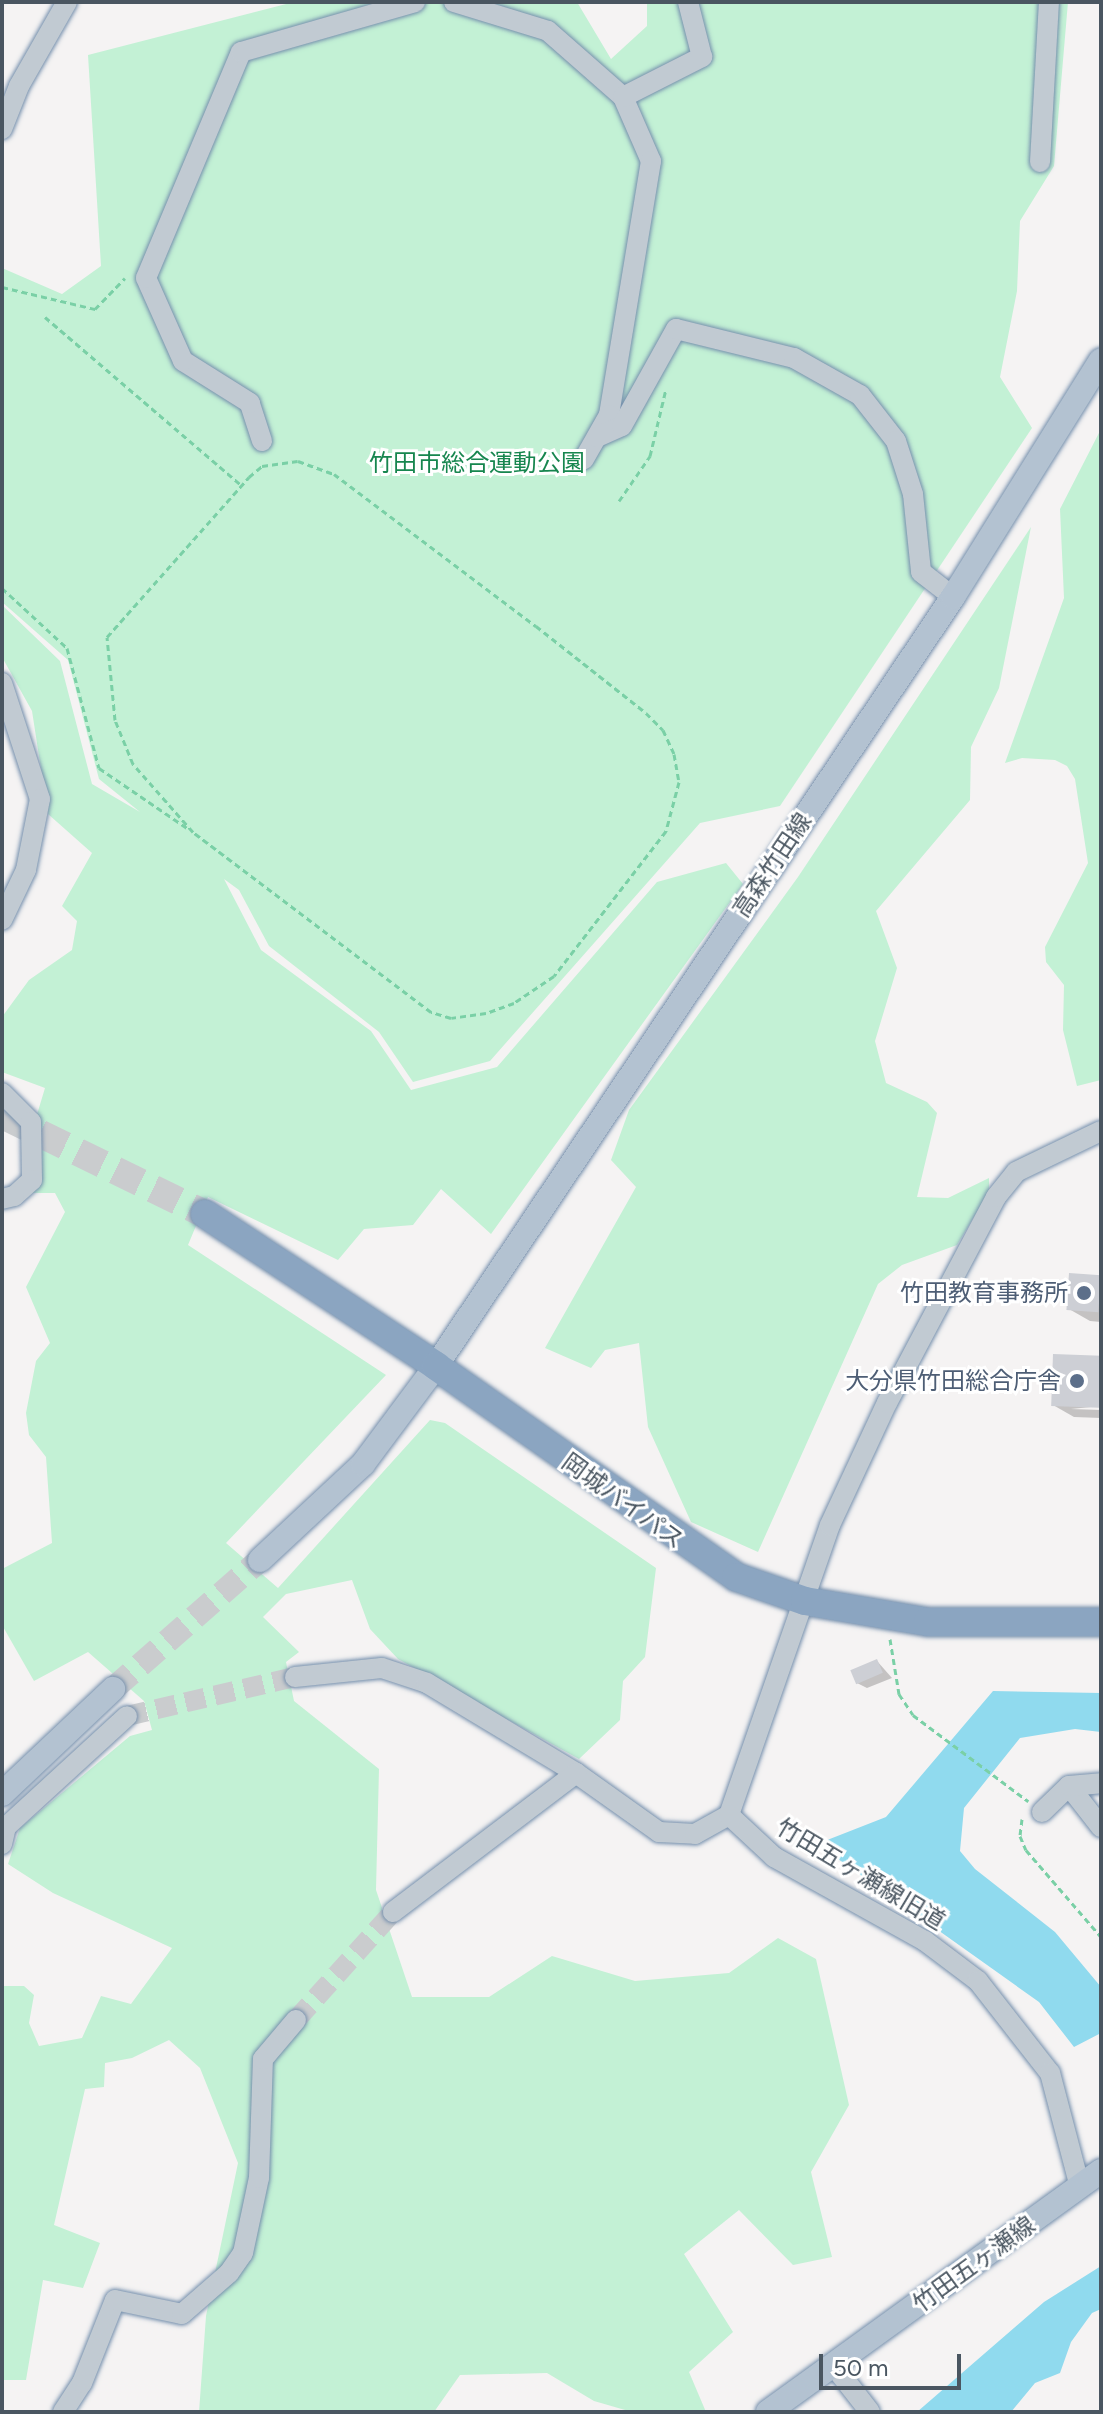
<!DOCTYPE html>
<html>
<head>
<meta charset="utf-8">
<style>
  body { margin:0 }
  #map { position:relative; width:1103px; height:2414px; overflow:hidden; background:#f5f3f3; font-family:Figtree,"Noto Sans JP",sans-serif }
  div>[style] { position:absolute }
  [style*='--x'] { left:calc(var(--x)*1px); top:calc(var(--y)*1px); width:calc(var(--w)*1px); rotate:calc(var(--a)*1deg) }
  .green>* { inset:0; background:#c3f1d5 }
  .water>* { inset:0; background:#90daee }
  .shadow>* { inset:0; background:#0003 }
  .building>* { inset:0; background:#cdcfd5; transform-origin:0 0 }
  .minor-tunnel>* { height:20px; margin-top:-10px; transform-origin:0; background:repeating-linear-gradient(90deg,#caccce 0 20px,transparent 0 30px) }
  .major-tunnel>* { height:24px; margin-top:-12px; transform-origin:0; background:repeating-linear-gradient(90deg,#caccce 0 24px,transparent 0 36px) }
  .highway-tunnel>* { height:28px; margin-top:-14px; transform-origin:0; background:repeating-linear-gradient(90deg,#caccce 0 28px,transparent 0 42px) }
  .path>* { height:3px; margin-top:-1.5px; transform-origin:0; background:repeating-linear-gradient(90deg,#7ad0a6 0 6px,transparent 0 10px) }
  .roads { filter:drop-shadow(0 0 2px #7690ad) drop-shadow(0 0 2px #7690ad) }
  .minor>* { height:20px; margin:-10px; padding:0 10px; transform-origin:10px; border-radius:10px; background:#c1cad2 }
  .major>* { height:24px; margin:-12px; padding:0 12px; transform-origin:12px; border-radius:12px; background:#b3c2d1 }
  .highway>* { height:28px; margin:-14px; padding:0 14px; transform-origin:14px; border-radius:14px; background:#8ba5c1 }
  .dots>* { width:22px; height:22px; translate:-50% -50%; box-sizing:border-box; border:4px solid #fff; border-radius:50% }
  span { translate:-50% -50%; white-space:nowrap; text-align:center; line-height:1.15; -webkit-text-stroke:6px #fff; paint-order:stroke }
  .park-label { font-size:24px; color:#17864f }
  .street-label { font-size:24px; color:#4a5661 }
  .service-label { font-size:24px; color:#4e5e75 }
  .right { translate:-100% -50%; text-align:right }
  .frame { position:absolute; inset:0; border:4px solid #4a5661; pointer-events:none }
  .scale { position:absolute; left:819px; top:2354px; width:142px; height:36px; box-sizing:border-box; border:4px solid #4a5661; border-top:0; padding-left:10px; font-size:24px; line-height:28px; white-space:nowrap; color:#4a5661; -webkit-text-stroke:6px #fff; paint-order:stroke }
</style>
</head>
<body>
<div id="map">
  <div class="green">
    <i style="clip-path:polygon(294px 2px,577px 2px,611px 59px,647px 26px,647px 2px,1068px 2px,1054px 166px,1020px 221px,1017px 291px,1000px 377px,1032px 428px,780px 806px,700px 823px,490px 1061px,413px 1082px,379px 1032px,269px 946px,239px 890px,224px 879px,261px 950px,371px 1031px,411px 1090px,497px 1067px,657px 882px,726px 863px,743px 884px,491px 1234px,441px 1189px,413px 1225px,364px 1229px,338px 1260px,208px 1197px,188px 1245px,386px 1375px,226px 1543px,278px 1588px,430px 1420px,445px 1423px,656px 1568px,645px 1657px,623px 1681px,620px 1720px,579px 1759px,398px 1659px,370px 1629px,352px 1580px,286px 1594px,263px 1617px,299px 1652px,286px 1662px,294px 1701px,379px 1769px,376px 1890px,412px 1997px,489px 1997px,552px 1956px,635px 1981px,729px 1973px,778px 1938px,816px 1959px,849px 2105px,811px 2172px,832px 2257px,793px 2265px,739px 2210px,684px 2254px,733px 2332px,689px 2372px,706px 2412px,632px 2412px,594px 2401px,547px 2373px,460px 2375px,434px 2412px,199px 2412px,206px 2316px,238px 2163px,200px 2068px,169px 2040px,132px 2058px,105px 2063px,104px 2087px,85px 2089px,54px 2225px,100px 2243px,83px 2288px,43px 2280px,26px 2380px,2px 2380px,2px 1986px,24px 1986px,34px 1995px,29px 2023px,39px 2046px,82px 2038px,101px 1996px,131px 2004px,172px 1948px,53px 1893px,8px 1864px,20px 1828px,130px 1736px,152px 1730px,144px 1701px,88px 1652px,34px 1681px,2px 1625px,2px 1569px,52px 1543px,46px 1457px,29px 1435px,26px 1413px,36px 1361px,50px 1343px,26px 1287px,65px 1212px,55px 1193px,25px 1193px,32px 1131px,45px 1088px,2px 1072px,2px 1017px,29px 980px,72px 950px,77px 921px,62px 906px,92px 853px,48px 814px,32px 711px,2px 657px,2px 605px,60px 661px,92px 784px,140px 812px,99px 779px,68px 660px,2px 602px,2px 268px,62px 294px,101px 266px,88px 55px)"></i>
    <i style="clip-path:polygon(1101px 429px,1101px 1080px,1077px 1086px,1063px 1030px,1064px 985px,1046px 962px,1045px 947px,1088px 863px,1075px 779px,1067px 766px,1055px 760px,1022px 758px,1005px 763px,1064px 598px,1060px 509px)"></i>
    <i style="clip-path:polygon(1031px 527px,999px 688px,971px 747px,970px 800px,876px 911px,897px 968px,875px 1041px,886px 1083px,927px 1102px,937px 1113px,917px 1197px,948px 1198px,989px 1178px,989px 1192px,957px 1245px,902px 1265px,878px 1284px,758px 1552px,691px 1522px,648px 1427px,639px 1343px,605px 1350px,591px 1368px,545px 1348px,636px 1187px,611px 1160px,629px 1110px,798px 877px)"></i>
  </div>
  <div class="water">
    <i style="clip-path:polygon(993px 1691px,1101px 1693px,1101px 1732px,1075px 1729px,1020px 1738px,964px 1808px,960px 1851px,975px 1869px,1055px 1932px,1101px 1987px,1101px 2033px,1074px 2047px,1039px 2002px,817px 1844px,886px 1817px)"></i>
    <i style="clip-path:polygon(1101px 2266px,1101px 2309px,1092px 2313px,1071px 2342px,1060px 2373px,1035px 2383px,1011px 2412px,917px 2412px,1044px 2302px)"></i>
  </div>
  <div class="shadow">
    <i style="clip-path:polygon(1101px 1277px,1101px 1322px,1090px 1321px,1069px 1309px)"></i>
    <i style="clip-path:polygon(1101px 1358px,1101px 1406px,1071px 1409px,1101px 1410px,1101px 1418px,1074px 1417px,1053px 1405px)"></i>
    <i style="clip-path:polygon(877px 1661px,892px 1678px,867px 1688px,857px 1683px)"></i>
  </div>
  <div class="building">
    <i style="left:1069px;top:1273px;width:32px;height:37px;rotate:4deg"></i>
    <i style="left:1053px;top:1354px;width:48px;height:52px;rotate:2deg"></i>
    <i style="left:877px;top:1659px;width:15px;height:29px;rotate:67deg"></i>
  </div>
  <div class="minor-tunnel">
    <i style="--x:127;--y:1716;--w:172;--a:-13.1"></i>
    <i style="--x:296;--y:2020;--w:145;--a:-48.1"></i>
  </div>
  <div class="major-tunnel">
    <i style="--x:113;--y:1689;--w:196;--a:-41.3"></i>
  </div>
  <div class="highway-tunnel">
    <i style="--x:2;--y:1115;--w:226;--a:26"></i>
  </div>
  <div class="path">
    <i style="--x:2;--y:287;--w:96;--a:13.3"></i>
    <i style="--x:95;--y:309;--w:43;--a:-45.9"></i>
    <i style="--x:45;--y:317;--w:260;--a:40.6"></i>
    <i style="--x:298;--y:461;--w:38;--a:20"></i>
    <i style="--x:334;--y:474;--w:253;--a:37"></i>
    <i style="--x:536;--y:626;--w:140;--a:38.3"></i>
    <i style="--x:646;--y:713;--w:24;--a:45"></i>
    <i style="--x:663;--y:730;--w:26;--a:65"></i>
    <i style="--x:674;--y:754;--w:28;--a:80"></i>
    <i style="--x:679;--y:782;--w:51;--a:104.9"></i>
    <i style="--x:666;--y:831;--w:183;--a:127.7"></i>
    <i style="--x:554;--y:976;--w:48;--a:146"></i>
    <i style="--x:514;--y:1003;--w:30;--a:160"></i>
    <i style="--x:486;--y:1013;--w:35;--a:172"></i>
    <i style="--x:451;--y:1018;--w:21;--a:-163"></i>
    <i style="--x:431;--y:1012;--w:298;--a:-142.9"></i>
    <i style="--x:193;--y:832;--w:91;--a:-131.4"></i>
    <i style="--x:133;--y:764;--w:48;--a:-112.2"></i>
    <i style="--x:115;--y:720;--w:83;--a:-95.5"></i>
    <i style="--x:107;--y:637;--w:214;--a:-48.4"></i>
    <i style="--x:249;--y:477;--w:17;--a:-40"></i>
    <i style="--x:262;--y:466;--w:36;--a:-8"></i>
    <i style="--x:619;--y:501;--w:55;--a:-55.4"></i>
    <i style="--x:650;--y:456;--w:69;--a:-76.6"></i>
    <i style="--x:2;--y:588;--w:88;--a:42.7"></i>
    <i style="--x:67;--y:648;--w:124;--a:75.1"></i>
    <i style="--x:99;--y:768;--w:107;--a:34.3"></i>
    <i style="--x:890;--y:1639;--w:56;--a:80.7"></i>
    <i style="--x:899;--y:1694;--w:25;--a:56"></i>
    <i style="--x:913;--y:1715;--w:144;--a:36.8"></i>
    <i style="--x:1022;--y:1819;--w:17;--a:97"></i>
    <i style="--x:1020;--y:1836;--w:15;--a:67"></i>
    <i style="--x:1026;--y:1850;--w:115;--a:49.2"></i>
  </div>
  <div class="roads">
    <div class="minor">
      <i style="--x:454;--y:2;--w:98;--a:17.1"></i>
      <i style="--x:548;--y:31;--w:100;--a:41.3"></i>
      <i style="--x:623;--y:97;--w:70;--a:66.4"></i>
      <i style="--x:651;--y:161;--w:257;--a:99.4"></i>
      <i style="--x:609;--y:415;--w:51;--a:119.6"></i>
      <i style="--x:623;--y:97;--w:89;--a:-26.9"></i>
      <i style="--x:702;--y:57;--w:57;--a:-104.3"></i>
      <i style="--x:2;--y:129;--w:46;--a:-68.4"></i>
      <i style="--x:19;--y:86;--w:97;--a:-60.3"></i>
      <i style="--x:1040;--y:162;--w:160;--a:-86.8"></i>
      <i style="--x:597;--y:437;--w:27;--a:-24"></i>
      <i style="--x:622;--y:426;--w:111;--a:-60.9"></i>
      <i style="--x:676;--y:329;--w:122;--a:13.8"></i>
      <i style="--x:794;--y:358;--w:76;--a:29.3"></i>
      <i style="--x:860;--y:395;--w:58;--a:52"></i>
      <i style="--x:896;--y:441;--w:56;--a:72.2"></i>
      <i style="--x:913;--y:494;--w:78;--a:84.1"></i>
      <i style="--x:921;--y:572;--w:41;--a:38"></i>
      <i style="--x:262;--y:441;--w:40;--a:-108"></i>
      <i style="--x:250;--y:403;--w:79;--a:-147.9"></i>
      <i style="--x:183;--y:361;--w:91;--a:-114"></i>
      <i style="--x:146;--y:278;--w:245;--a:-67.2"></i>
      <i style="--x:241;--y:52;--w:181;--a:-16"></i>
      <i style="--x:2;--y:683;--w:122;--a:71.9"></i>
      <i style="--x:40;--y:799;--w:72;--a:101.2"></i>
      <i style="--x:26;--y:870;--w:55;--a:115.6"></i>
      <i style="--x:2;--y:1093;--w:41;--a:45"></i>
      <i style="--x:31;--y:1122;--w:58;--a:89"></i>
      <i style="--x:32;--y:1180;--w:24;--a:138"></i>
      <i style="--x:14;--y:1196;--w:12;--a:166"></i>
      <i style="--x:295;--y:1677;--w:87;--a:-5.9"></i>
      <i style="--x:382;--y:1668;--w:47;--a:18.4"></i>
      <i style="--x:427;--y:1683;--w:174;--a:31.1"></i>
      <i style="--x:576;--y:1773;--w:102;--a:35.4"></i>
      <i style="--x:659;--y:1832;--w:36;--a:3"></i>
      <i style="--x:695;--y:1834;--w:39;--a:-29"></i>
      <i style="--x:1069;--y:1786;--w:52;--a:52"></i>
      <i style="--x:1042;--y:1812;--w:37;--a:-44"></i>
      <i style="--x:1069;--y:1786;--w:32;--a:-5"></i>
      <i style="--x:729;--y:1815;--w:307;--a:-70.8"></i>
      <i style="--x:830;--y:1525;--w:135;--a:-65"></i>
      <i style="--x:887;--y:1403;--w:233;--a:-62.1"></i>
      <i style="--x:996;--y:1197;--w:32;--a:-51"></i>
      <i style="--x:1016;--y:1172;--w:94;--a:-25.8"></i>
      <i style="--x:729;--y:1815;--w:62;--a:43"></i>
      <i style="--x:774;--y:1857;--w:173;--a:29.1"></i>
      <i style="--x:925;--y:1941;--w:66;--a:37"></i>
      <i style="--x:978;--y:1981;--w:117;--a:52"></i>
      <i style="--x:1050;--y:2073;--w:118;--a:75.3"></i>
      <i style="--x:2;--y:1844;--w:17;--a:-77"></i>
      <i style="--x:6;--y:1827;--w:164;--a:-42.5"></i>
      <i style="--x:393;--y:1912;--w:230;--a:-37.2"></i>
      <i style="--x:834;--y:2366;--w:58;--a:52"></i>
      <i style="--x:63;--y:2412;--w:35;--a:-57"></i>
      <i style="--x:82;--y:2383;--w:89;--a:-68.3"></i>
      <i style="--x:115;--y:2300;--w:68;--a:11.8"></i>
      <i style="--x:182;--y:2314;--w:62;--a:-41.1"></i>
      <i style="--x:229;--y:2273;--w:24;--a:-55"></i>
      <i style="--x:243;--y:2253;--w:77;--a:-78"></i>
      <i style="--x:259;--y:2178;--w:119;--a:-88.1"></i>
      <i style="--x:263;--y:2059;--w:51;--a:-49.8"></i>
    </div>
    <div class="major">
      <i style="--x:260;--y:1560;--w:141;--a:-43"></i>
      <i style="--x:363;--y:1464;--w:122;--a:-53.3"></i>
      <i style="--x:436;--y:1366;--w:927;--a:-56.09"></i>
      <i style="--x:953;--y:597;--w:279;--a:-58"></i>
      <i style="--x:2;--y:1794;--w:153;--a:-43.4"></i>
      <i style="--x:768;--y:2412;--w:411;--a:-35.9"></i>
    </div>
    <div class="highway">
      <i style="--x:205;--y:1214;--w:277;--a:33.3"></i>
      <i style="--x:436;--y:1366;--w:367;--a:35.1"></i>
      <i style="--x:736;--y:1577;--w:73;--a:19.2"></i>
      <i style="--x:805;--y:1601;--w:125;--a:9.7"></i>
      <i style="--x:928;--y:1622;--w:173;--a:0"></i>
    </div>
  </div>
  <div class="dots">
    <i style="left:1084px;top:1293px;background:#5c6f8a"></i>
    <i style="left:1077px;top:1381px;background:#5c6f8a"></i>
  </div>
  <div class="park-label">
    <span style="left:477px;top:463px">竹田市総合運動公園</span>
  </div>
  <div class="street-label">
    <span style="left:772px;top:865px;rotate:-56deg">高森竹田線</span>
    <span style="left:623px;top:1501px;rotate:36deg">岡城バイパス</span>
    <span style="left:861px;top:1874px;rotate:31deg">竹田五ヶ瀬線旧道</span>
    <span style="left:974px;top:2264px;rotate:-36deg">竹田五ヶ瀬線</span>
  </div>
  <div class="service-label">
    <span class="right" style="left:1068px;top:1293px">竹田教育事務所</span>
    <span class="right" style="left:1061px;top:1381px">大分県竹田総合庁舎</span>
  </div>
  <div class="frame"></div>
  <div class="scale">50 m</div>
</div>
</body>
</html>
